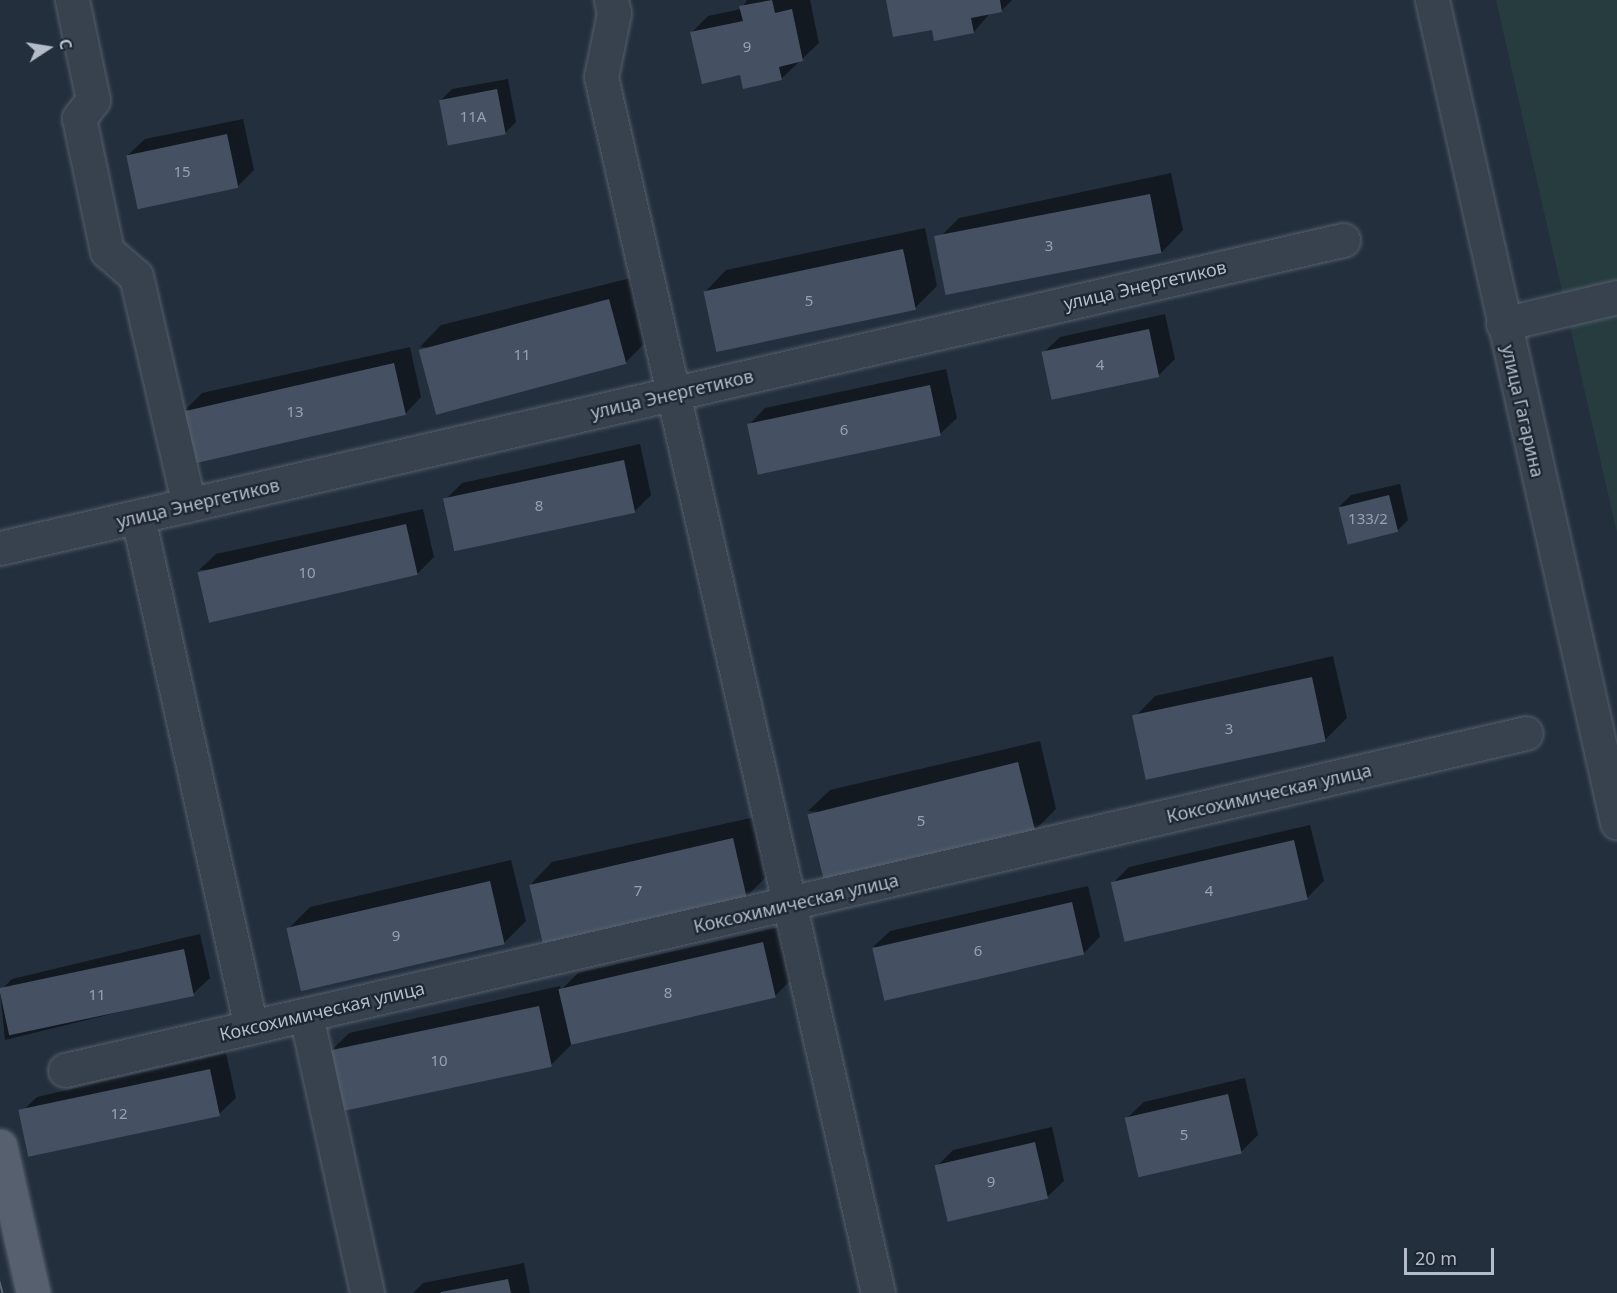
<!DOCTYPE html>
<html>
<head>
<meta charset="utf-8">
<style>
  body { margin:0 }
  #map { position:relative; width:1617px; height:1293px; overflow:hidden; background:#242f3e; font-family:"Noto Sans",sans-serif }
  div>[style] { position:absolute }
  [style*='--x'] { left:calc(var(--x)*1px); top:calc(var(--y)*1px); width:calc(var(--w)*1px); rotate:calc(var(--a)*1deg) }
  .green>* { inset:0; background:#263c3f }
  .shadow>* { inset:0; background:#0007 }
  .building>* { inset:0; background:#455162; transform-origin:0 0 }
  .roads { filter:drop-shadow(0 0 2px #565f6c) drop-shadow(0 0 2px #565f6c) }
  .minor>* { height:33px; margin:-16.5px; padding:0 16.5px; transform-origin:16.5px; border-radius:16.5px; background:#38414e }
  .major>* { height:33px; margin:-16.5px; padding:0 16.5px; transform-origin:16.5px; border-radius:16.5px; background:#56606e }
  .tram>* { height:1.5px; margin:-0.75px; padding:0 0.75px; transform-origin:0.75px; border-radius:0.75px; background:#5a6575 }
  span { translate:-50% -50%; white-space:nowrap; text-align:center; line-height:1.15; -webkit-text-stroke:4.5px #1d2633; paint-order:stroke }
  .number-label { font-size:15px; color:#98a1af }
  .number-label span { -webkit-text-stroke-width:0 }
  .street-label { font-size:18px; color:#b4bcc9 }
  .north { position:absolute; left:18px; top:18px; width:60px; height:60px; -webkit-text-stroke:4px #1d2633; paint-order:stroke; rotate:78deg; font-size:16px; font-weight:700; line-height:24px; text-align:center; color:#b4bcc9 }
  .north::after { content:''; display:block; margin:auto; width:21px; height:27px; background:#b4bcc9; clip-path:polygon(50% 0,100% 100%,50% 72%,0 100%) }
  .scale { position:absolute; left:1404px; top:1248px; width:90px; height:27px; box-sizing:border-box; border:3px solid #b4bcc9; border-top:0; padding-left:8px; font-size:18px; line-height:21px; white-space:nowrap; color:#b4bcc9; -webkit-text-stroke:4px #1d2633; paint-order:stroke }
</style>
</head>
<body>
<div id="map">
  <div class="green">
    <i style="clip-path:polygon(1496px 0,1617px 0,1617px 533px,1566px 309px)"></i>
  </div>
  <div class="shadow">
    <i style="clip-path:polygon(747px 0,810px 0,819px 43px,781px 79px,741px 73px,691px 33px,708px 16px,741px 9px)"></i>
    <i style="clip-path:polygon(887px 0,1012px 0,1002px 10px,990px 13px,974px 32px,933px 28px)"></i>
    <i style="clip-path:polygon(508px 79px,516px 122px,505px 133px,441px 100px,452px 89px)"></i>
    <i style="clip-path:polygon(243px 119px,254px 170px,237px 187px,128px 155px,145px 139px)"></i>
    <i style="clip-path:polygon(1171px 173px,1183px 230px,1162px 252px,937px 240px,959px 218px)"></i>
    <i style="clip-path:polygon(925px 228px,937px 286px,915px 308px,705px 292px,726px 270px)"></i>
    <i style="clip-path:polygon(631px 278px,647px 341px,625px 363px,420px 347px,441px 325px)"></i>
    <i style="clip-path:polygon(1165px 314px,1175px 359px,1158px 376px,1043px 353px,1060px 337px)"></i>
    <i style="clip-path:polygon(410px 347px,421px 397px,405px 414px,185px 410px,202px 393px)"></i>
    <i style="clip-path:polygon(946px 369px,957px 418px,940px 434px,749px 425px,765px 408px)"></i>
    <i style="clip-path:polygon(640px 444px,651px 495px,635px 511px,445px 500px,462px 483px)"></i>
    <i style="clip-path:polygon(1400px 484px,1408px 520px,1397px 531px,1340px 506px,1351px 495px)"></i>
    <i style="clip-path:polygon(423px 509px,434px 557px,417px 574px,199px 570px,216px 554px)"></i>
    <i style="clip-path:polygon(1333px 656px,1347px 718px,1325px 740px,1134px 718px,1155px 696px)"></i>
    <i style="clip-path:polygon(1040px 741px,1056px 809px,1034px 831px,808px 811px,830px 790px)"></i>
    <i style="clip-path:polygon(755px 817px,768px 875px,746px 897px,531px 884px,552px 862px)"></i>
    <i style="clip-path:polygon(1310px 825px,1324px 881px,1307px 898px,1112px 884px,1129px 867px)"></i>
    <i style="clip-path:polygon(511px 860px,526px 921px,504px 943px,288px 929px,310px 907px)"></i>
    <i style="clip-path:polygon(1088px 886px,1100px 937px,1083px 954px,873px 947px,890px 931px)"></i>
    <i style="clip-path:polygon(780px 927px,792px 979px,775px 996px,573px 1043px,551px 1065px,327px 1055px,349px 1033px,560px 986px,561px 990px,578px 973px)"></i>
    <i style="clip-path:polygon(200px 934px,210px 978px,193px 994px,5px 1040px,0 991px,12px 979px)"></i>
    <i style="clip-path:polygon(226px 1053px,236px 1098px,219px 1114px,20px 1113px,37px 1097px)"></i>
    <i style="clip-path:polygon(1245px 1078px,1258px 1135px,1242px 1151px,1140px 1175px,1127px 1118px,1144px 1102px)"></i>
    <i style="clip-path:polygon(1052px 1127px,1064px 1181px,1047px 1197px,936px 1167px,953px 1150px)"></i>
    <i style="clip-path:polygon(524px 1263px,530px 1293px,413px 1293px,423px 1283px)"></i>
  </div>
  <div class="building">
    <i style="clip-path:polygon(772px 0,775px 13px,792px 9px,803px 61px,779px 67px,782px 80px,743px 89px,740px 75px,702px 84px,690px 32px,743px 21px,739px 6px)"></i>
    <i style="clip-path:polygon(886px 0,1000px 0,1002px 12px,971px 18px,974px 33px,934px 41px,932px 30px,893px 37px)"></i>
    <i style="left:497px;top:89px;width:46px;height:59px;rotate:79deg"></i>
    <i style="left:227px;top:134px;width:55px;height:103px;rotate:78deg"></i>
    <i style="left:1150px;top:194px;width:60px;height:220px;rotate:79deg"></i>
    <i style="left:903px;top:249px;width:62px;height:204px;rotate:78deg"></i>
    <i style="left:609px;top:299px;width:67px;height:197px;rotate:75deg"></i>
    <i style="left:1149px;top:329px;width:49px;height:110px;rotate:78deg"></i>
    <i style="left:394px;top:363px;width:53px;height:216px;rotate:77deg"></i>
    <i style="left:930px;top:385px;width:52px;height:187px;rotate:78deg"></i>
    <i style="left:624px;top:460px;width:54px;height:185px;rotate:78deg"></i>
    <i style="left:1389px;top:495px;width:38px;height:52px;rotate:76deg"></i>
    <i style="left:406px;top:524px;width:52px;height:214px;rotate:77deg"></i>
    <i style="left:1312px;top:677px;width:66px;height:184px;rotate:78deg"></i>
    <i style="left:1018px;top:762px;width:72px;height:217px;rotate:76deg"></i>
    <i style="left:733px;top:838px;width:62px;height:209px;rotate:77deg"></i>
    <i style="left:1294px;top:840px;width:61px;height:188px;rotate:77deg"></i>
    <i style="left:490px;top:881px;width:65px;height:209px;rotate:77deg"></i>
    <i style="left:1072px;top:902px;width:54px;height:205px;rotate:77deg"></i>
    <i style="left:763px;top:942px;width:57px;height:210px;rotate:77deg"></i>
    <i style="left:184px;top:949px;width:48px;height:189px;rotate:78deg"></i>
    <i style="left:539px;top:1006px;width:62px;height:219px;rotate:78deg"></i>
    <i style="left:210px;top:1069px;width:48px;height:196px;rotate:78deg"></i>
    <i style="left:1228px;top:1094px;width:61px;height:106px;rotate:77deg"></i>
    <i style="left:1035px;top:1142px;width:58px;height:103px;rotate:77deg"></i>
    <i style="clip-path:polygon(508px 1279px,511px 1293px,441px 1293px,441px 1292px)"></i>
  </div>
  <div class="roads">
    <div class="minor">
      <i style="--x:72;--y:0;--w:102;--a:78.1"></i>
      <i style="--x:93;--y:100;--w:23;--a:128"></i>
      <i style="--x:79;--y:118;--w:136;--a:78.1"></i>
      <i style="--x:107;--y:251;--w:38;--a:41"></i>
      <i style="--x:136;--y:276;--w:235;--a:77"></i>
      <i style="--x:611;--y:0;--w:13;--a:77"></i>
      <i style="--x:614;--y:13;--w:65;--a:101.5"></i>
      <i style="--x:601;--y:77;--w:1247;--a:77.17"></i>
      <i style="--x:1432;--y:0;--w:843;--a:77.32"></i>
      <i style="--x:1503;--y:324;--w:117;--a:-13.3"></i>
      <i style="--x:138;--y:517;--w:522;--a:77.51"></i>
      <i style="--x:0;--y:548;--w:1378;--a:-12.92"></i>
      <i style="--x:306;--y:1015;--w:285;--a:77.6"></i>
      <i style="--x:65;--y:1070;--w:1499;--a:-12.99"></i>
    </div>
    <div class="major">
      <i style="--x:0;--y:1146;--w:151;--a:77.3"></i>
    </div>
  </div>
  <div class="tram">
    <i style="--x:0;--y:1282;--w:11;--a:75"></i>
  </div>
  <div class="number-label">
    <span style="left:747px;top:47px">9</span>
    <span style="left:473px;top:117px">11А</span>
    <span style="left:182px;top:172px">15</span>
    <span style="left:1049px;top:246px">3</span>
    <span style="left:809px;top:301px">5</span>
    <span style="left:522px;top:355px">11</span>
    <span style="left:1100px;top:365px">4</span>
    <span style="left:295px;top:412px">13</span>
    <span style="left:844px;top:430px">6</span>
    <span style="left:539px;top:506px">8</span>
    <span style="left:1368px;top:519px">133/2</span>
    <span style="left:307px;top:573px">10</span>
    <span style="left:1229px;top:729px">3</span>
    <span style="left:921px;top:821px">5</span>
    <span style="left:638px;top:891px">7</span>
    <span style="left:1209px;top:891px">4</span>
    <span style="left:396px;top:936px">9</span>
    <span style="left:978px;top:951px">6</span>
    <span style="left:668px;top:993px">8</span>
    <span style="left:97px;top:995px">11</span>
    <span style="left:439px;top:1061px">10</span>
    <span style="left:119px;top:1114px">12</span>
    <span style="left:1184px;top:1135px">5</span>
    <span style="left:991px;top:1182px">9</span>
  </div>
  <div class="street-label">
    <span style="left:1145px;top:285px;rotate:-13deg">улица Энергетиков</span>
    <span style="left:672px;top:394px;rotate:-13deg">улица Энергетиков</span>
    <span style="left:1523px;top:411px;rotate:77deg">улица Гагарина</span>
    <span style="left:198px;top:503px;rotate:-13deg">улица Энергетиков</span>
    <span style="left:1269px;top:793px;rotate:-13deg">Коксохимическая улица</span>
    <span style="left:796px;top:903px;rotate:-13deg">Коксохимическая улица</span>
    <span style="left:322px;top:1011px;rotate:-13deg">Коксохимическая улица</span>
  </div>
  <div class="north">С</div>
  <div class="scale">20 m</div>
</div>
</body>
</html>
